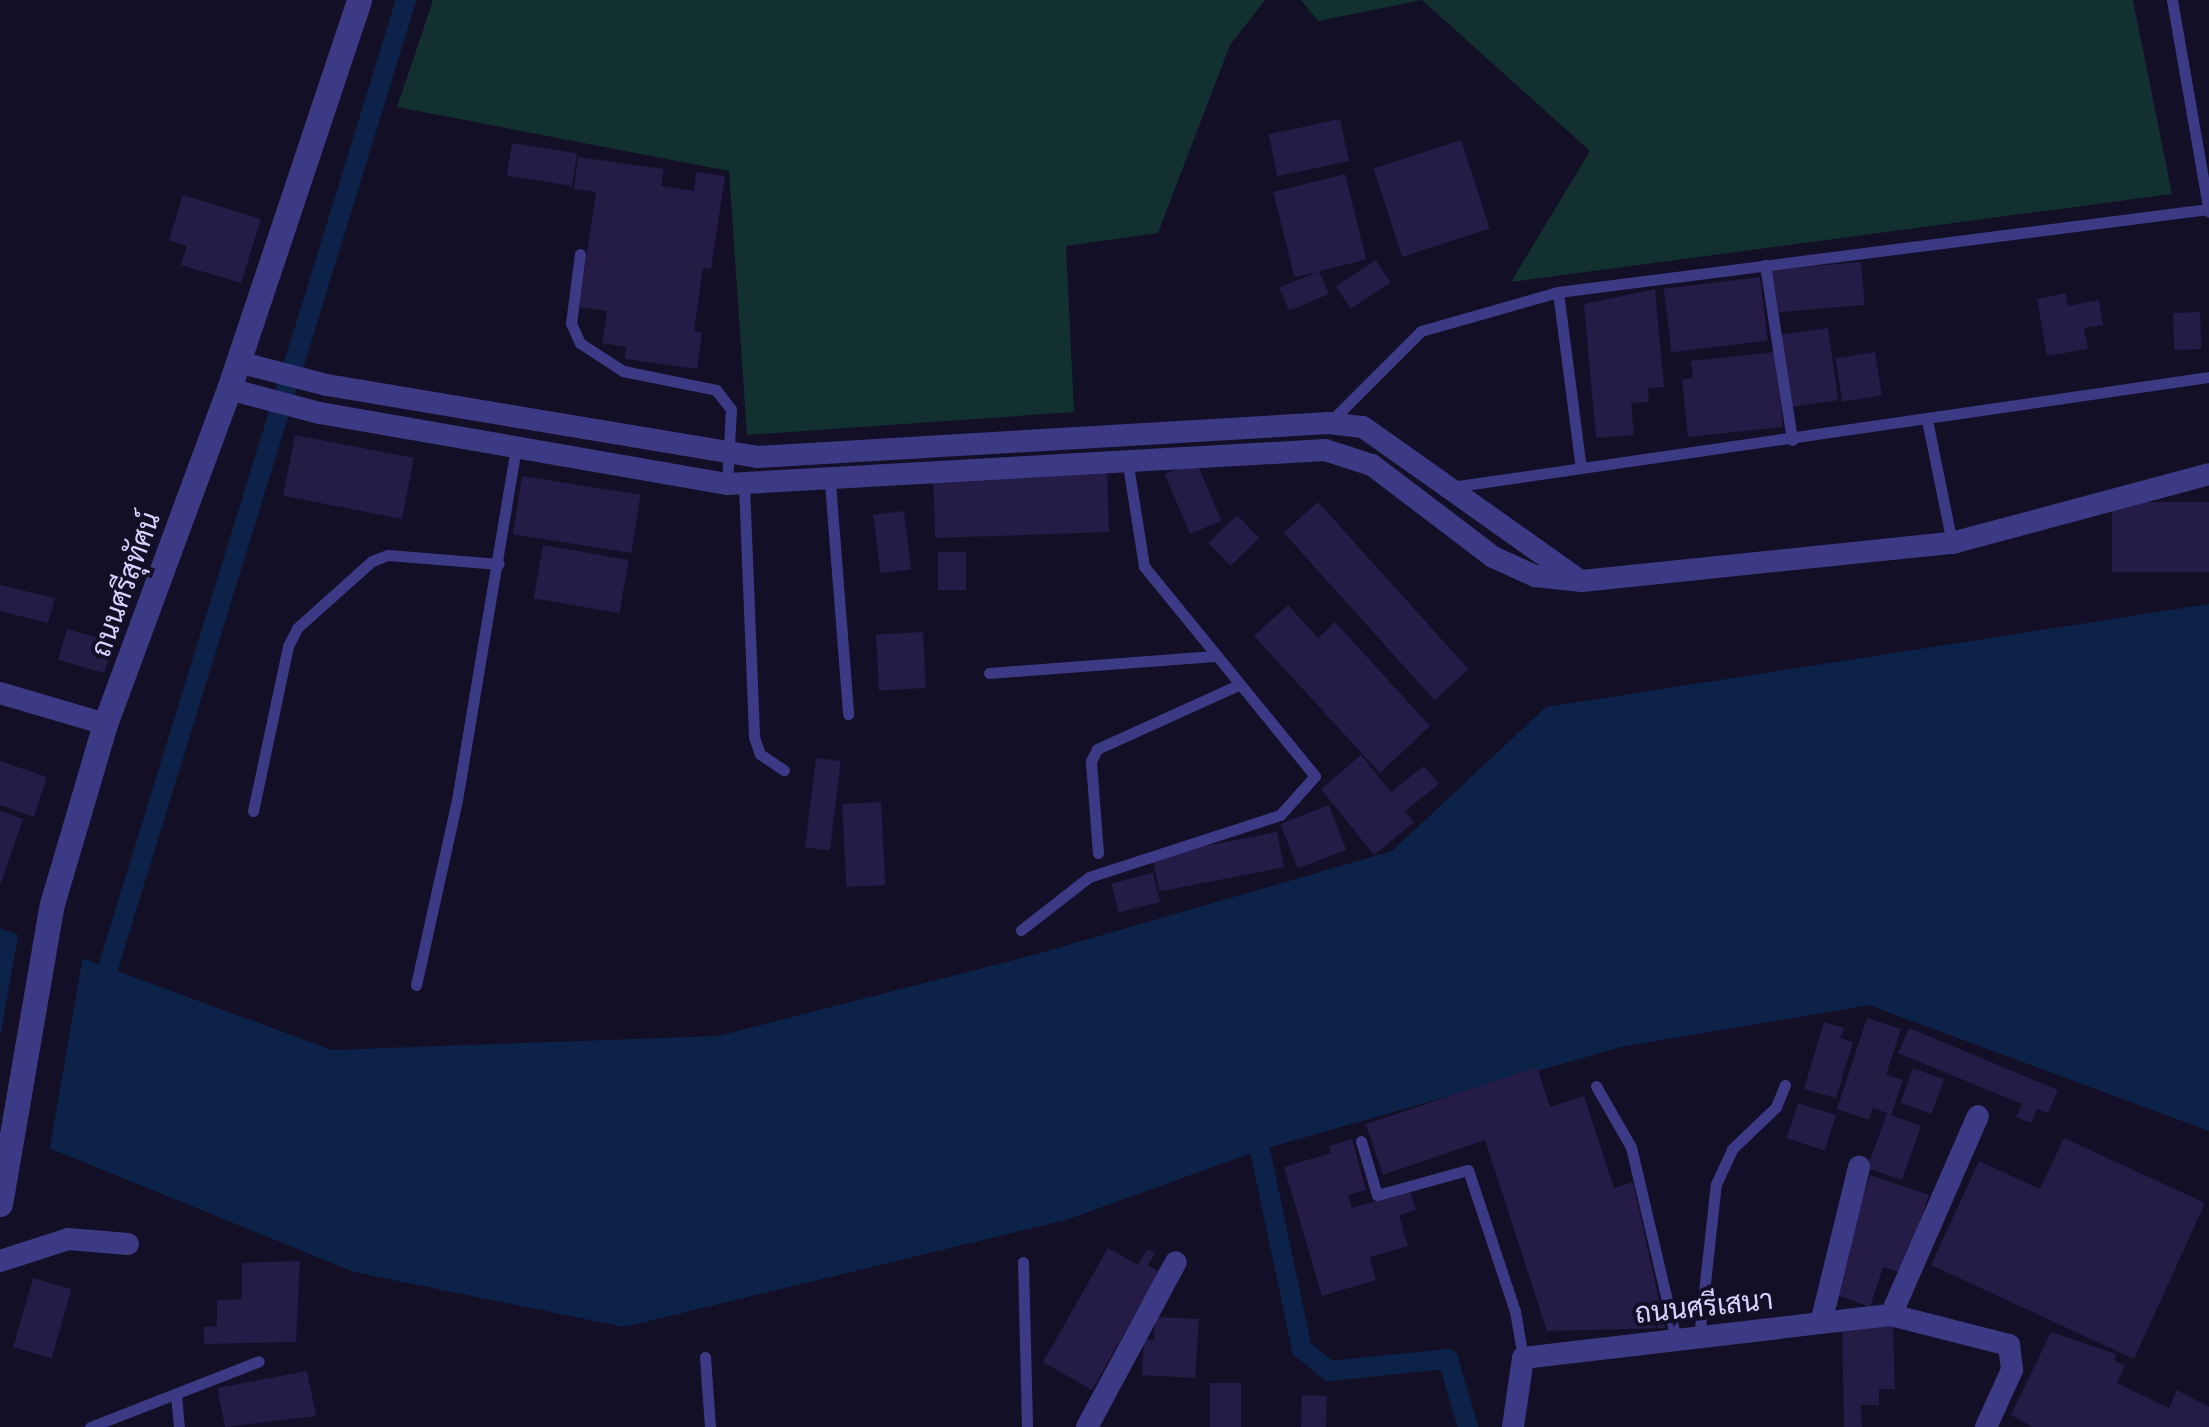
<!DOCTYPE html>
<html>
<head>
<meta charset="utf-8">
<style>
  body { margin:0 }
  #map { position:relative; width:2209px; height:1427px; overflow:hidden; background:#130f26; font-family:"Golos Text",Sarabun,sans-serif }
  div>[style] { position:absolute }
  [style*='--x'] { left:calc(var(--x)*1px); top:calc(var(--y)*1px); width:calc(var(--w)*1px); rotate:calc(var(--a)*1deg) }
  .green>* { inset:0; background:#12302f }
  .water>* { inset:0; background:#0c2248 }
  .pier>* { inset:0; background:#130f26 }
  .canal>* { height:20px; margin:-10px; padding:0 10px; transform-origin:10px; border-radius:10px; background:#0c2248 }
  .building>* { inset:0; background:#241b47; transform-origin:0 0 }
  .service>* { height:11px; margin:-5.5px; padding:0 5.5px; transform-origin:5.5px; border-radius:5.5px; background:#3d3a85 }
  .minor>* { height:22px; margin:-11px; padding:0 11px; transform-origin:11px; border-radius:11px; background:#3d3a85 }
  .tertiary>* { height:25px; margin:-12.5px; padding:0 12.5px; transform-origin:12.5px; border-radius:12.5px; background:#3d3a85 }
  span { translate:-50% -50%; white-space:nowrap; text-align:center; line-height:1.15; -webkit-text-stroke:8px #130f26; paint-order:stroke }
  .street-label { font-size:28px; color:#d9d4ff }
</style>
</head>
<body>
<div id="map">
  <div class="green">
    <i style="clip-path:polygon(433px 0,1265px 0,1230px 45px,1158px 233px,1066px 246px,1074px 412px,747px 435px,729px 171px,397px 107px)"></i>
    <i style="clip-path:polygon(1301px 0,2133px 0,2172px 194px,1511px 282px,1590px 151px,1422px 0,1318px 21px)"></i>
  </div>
  <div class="water">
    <i style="clip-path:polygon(2209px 604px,2209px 1131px,1869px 1005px,1621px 1047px,1260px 1150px,1066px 1220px,624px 1327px,354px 1272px,0 1128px,0 928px,332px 1050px,718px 1036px,1037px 954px,1392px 851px,1546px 707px)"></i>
  </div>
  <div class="pier">
    <i style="clip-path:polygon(19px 930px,83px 956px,49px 1153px,0 1134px,0 1038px)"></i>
  </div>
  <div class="canal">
    <i style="--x:107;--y:971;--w:1016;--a:-72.88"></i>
    <i style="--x:1260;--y:1150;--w:203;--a:78.1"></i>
    <i style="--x:1302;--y:1349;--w:35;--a:39"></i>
    <i style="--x:1329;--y:1371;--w:120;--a:-5.8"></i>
    <i style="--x:1448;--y:1359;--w:71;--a:73.6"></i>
  </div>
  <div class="building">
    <i style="left:1340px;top:119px;width:43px;height:73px;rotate:78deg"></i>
    <i style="left:1461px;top:140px;width:93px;height:92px;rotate:72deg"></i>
    <i style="left:512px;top:143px;width:66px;height:33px;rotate:9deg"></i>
    <i style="clip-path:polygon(578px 157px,664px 169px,661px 186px,694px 191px,696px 172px,725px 176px,711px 269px,703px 268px,694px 331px,702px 333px,697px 369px,625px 359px,626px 347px,602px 343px,607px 311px,579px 307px,596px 192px,574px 189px)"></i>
    <i style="left:1345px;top:174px;width:88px;height:74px;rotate:76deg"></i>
    <i style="clip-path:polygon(183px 195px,261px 219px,241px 283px,181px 265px,187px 246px,169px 240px)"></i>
    <i style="left:1376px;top:260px;width:27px;height:48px;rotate:57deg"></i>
    <i style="left:1861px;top:262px;width:43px;height:91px;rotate:85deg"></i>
    <i style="left:1319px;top:271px;width:25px;height:43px;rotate:67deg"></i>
    <i style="left:1760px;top:277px;width:64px;height:97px;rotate:83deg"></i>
    <i style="clip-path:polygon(1655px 289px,1664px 387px,1648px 388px,1649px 402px,1631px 403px,1634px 435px,1596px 438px,1584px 304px)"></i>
    <i style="clip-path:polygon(2066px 293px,2068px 306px,2099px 300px,2103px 325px,2084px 328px,2088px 349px,2047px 356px,2037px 299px)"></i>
    <i style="left:2200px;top:312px;width:37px;height:27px;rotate:88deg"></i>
    <i style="left:1828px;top:328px;width:73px;height:48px;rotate:82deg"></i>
    <i style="clip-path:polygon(1776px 352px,1783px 427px,1688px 437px,1682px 379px,1693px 378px,1691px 361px)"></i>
    <i style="left:1875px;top:352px;width:44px;height:40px;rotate:81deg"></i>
    <i style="left:295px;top:435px;width:121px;height:62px;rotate:11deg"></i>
    <i style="left:1196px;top:461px;width:65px;height:34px;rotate:67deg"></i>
    <i style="left:1107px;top:472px;width:60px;height:174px;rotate:88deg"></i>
    <i style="left:522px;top:476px;width:120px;height:59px;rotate:9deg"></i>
    <i style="left:1318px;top:502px;width:225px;height:46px;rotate:48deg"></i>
    <i style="left:2209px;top:502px;width:70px;height:97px;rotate:90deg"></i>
    <i style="left:904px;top:511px;width:59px;height:31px;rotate:83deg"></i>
    <i style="left:1237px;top:515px;width:32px;height:40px;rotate:46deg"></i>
    <i style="left:543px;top:545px;width:87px;height:54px;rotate:10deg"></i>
    <i style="left:938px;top:552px;width:28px;height:38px"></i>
    <i style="clip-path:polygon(0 585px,55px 598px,48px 623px,0 611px)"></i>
    <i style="clip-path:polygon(1288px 605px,1318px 638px,1335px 622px,1430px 726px,1380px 773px,1254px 636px)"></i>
    <i style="left:67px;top:629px;width:48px;height:32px;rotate:16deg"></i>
    <i style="left:923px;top:632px;width:56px;height:47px;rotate:87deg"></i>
    <i style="clip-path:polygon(1361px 755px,1391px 792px,1424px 766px,1439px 784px,1405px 811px,1414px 822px,1374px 855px,1321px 789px)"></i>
    <i style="left:816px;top:758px;width:25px;height:90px;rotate:7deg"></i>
    <i style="clip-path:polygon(0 761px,47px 777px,34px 817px,0 805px)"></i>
    <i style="left:881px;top:802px;width:83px;height:39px;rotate:87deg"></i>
    <i style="left:1329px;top:805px;width:48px;height:52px;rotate:69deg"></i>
    <i style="clip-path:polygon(0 811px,23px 819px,1px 883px,0 883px)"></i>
    <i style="left:1277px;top:832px;width:36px;height:127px;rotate:79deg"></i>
    <i style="left:1153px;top:873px;width:30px;height:43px;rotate:76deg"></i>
    <i style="clip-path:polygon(1867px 1018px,1901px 1029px,1886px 1075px,1903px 1080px,1891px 1115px,1921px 1126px,1902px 1180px,1867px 1168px,1887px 1113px,1873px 1108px,1869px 1120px,1837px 1109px)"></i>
    <i style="clip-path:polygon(1824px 1022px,1844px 1028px,1840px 1038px,1853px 1042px,1836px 1098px,1804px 1089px)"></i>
    <i style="clip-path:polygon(1909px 1028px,2058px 1090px,2048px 1113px,2037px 1109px,2031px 1123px,2016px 1117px,2022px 1104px,1898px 1053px)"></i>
    <i style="clip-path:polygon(1537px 1067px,1550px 1107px,1584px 1096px,1614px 1188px,1633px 1182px,1665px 1328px,1547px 1331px,1485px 1140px,1383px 1175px,1366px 1124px)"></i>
    <i style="left:1913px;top:1068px;width:33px;height:37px;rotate:20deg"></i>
    <i style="left:1798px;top:1103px;width:40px;height:37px;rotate:18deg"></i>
    <i style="clip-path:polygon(2064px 1138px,2205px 1203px,2134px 1359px,1931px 1265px,1979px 1161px,2040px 1189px)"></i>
    <i style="clip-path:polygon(1352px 1139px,1366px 1190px,1348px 1195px,1352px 1208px,1410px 1191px,1416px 1210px,1399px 1215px,1408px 1246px,1370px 1257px,1376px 1280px,1322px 1296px,1284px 1167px,1331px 1153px,1329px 1146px)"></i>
    <i style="clip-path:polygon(1870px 1175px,1929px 1195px,1902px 1273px,1883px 1267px,1870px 1307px,1831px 1293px)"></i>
    <i style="clip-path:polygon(1108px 1248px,1138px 1265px,1147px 1249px,1155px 1253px,1148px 1265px,1159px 1272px,1092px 1390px,1043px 1362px)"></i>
    <i style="clip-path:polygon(300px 1261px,296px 1342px,204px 1344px,204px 1327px,217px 1326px,217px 1300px,242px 1299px,242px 1263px)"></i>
    <i style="left:33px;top:1278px;width:40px;height:72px;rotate:16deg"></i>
    <i style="clip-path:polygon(1155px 1317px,1199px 1319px,1195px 1378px,1142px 1375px,1144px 1340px,1154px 1340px)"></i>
    <i style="clip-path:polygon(1893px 1325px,1895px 1389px,1879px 1389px,1879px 1405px,1861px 1405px,1862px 1427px,1844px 1427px,1842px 1327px)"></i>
    <i style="clip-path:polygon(2051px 1332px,2116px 1354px,2114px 1360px,2125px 1366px,2117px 1383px,2169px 1408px,2177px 1390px,2209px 1407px,2209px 1427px,2033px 1427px,2011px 1415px)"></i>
    <i style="clip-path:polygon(307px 1371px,316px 1416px,225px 1427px,217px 1388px)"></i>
    <i style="left:1210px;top:1383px;width:31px;height:44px"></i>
    <i style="left:1302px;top:1395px;width:25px;height:32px;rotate:2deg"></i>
  </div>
  <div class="service">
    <i style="--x:2172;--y:0;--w:215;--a:80.1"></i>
    <i style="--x:580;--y:254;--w:70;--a:97.4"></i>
    <i style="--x:571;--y:323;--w:22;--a:66"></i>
    <i style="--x:580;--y:343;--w:51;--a:33.1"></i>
    <i style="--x:623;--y:371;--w:95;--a:11.5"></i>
    <i style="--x:716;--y:390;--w:24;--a:52"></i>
    <i style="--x:731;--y:409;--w:75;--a:93.1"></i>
    <i style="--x:1765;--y:265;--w:177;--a:81.2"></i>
    <i style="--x:1558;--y:292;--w:177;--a:82.6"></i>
    <i style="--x:1927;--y:420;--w:126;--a:78.5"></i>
    <i style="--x:1329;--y:423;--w:130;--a:-45"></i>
    <i style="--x:1421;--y:331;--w:142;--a:-15.9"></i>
    <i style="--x:1558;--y:292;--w:656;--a:-7.27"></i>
    <i style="--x:830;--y:483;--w:232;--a:85.5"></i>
    <i style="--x:744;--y:485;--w:252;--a:87.7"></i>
    <i style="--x:754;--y:737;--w:18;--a:71"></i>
    <i style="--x:760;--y:754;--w:29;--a:34"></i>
    <i style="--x:1451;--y:487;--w:766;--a:-8.26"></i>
    <i style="--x:989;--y:673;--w:229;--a:-4.3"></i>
    <i style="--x:253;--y:811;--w:169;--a:-78"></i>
    <i style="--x:288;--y:646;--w:20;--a:-63"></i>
    <i style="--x:297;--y:628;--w:101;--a:-41.8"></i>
    <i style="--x:372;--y:561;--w:17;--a:-21"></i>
    <i style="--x:388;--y:555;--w:111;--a:4.6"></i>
    <i style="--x:1098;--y:853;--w:92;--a:-94.4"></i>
    <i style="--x:1091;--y:761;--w:13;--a:-63"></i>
    <i style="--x:1097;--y:749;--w:157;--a:-24.4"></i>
    <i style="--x:1021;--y:930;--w:86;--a:-37.9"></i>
    <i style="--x:1089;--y:877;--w:201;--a:-18"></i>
    <i style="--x:1280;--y:815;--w:52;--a:-48.1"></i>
    <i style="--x:1315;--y:776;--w:271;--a:-129.2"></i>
    <i style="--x:1144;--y:566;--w:102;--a:-99"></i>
    <i style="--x:416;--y:985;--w:189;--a:-77.5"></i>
    <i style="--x:457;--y:800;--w:356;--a:-80.5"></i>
    <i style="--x:1596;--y:1086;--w:70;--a:60.2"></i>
    <i style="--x:1631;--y:1147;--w:197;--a:76.8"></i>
    <i style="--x:1361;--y:1141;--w:56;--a:73.5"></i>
    <i style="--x:1377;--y:1195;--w:94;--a:-15.4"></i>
    <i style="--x:1468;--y:1170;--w:149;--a:71.6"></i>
    <i style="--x:1515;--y:1311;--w:48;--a:80.3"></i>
    <i style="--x:1023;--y:1262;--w:165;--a:88.6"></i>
    <i style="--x:1699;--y:1337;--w:154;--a:-83.7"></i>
    <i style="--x:1716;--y:1184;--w:38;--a:-65"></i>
    <i style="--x:1732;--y:1149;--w:61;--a:-43.7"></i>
    <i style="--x:1776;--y:1107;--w:24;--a:-68"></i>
    <i style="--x:705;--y:1357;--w:70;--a:85.9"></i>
    <i style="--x:176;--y:1394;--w:33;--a:85"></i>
    <i style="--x:90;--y:1427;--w:181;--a:-21.3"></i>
  </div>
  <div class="minor">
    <i style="--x:238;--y:362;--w:92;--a:14.5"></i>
    <i style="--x:327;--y:385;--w:436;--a:9.5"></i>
    <i style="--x:757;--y:457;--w:573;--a:-3.4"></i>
    <i style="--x:1329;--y:423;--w:34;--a:7"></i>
    <i style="--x:1363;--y:427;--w:260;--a:35.3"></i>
    <i style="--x:229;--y:389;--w:94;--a:14.8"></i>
    <i style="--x:320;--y:413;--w:413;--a:9.9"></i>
    <i style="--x:727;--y:484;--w:599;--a:-3.25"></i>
    <i style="--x:1325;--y:450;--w:49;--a:17.7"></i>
    <i style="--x:1372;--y:465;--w:152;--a:37.2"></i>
    <i style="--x:1493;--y:557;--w:46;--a:24.3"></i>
    <i style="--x:1535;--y:576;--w:47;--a:6.1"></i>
    <i style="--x:1582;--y:581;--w:372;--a:-5.9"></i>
    <i style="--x:1952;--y:543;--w:266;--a:-15"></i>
    <i style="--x:0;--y:693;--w:109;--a:16.4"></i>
    <i style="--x:0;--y:1261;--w:71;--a:-17.9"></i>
    <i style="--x:68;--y:1239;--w:60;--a:4.8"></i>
    <i style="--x:1891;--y:1315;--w:217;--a:-66.4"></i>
    <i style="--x:1821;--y:1323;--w:161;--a:-76.3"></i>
    <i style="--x:1087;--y:1427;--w:187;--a:-61.7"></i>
    <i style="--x:1513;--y:1427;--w:70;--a:-81.8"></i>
    <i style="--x:1523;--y:1358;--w:371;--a:-6.7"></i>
    <i style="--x:1891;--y:1315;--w:122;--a:14.3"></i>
    <i style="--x:2009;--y:1345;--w:25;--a:83"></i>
    <i style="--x:2012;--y:1370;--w:63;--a:114.5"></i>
  </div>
  <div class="tertiary">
    <i style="--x:0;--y:1204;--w:304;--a:-80.2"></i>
    <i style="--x:52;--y:904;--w:188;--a:-73.6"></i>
    <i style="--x:105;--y:724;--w:357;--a:-69.7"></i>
    <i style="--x:229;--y:389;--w:410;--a:-71.5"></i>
  </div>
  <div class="street-label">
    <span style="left:125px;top:584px;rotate:-70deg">ถนนศรีสุทัศน์</span>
    <span style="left:1704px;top:1306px;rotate:-6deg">ถนนศรีเสนา</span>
  </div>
</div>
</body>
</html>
